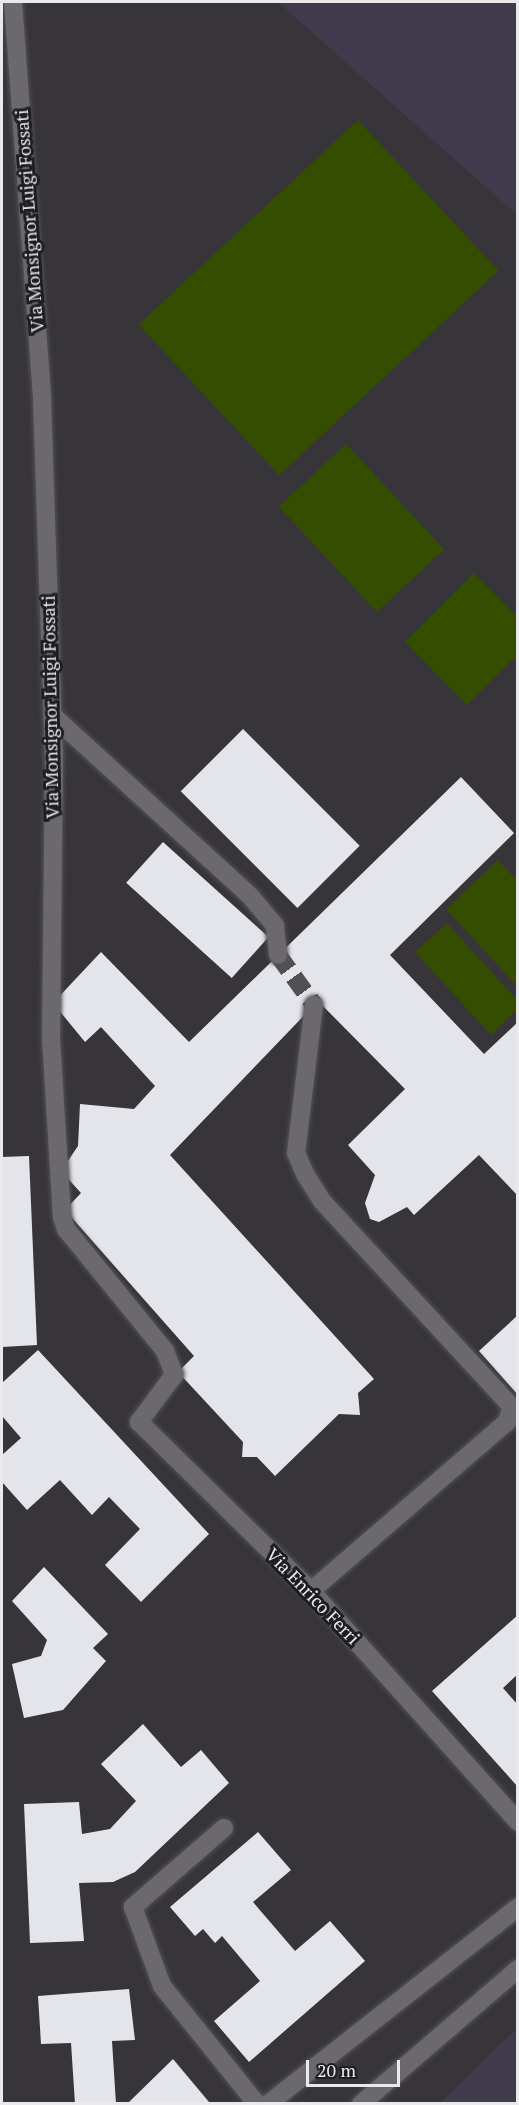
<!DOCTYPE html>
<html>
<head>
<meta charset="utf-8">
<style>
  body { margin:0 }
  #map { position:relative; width:519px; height:2105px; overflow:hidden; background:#37353a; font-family:"PT Serif",serif }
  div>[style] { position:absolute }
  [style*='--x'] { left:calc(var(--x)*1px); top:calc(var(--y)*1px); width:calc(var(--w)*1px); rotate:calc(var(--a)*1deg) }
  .commercial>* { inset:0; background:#3f3b4c }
  .industrial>* { inset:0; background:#403a4c }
  .green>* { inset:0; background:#344d01; transform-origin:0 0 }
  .building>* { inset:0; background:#e4e5eb; transform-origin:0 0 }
  .minor-tunnel>* { height:18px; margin-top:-9px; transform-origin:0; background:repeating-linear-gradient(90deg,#525055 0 18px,transparent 0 27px) }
  .roads { filter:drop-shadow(0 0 2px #545256) drop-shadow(0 0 2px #545256) }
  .minor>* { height:18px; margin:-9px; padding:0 9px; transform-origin:9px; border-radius:9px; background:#6b696e }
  span { translate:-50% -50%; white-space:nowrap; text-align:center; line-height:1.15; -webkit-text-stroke:6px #1e1d1f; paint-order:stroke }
  .street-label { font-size:18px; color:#eae9ec }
  .frame { position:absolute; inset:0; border:3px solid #eae9ec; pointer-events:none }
  .scale { position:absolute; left:306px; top:2060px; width:94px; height:27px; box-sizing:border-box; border:3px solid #eae9ec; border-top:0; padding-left:8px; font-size:18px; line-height:21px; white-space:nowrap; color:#eae9ec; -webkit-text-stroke:4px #1e1d1f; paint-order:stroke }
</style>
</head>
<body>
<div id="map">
  <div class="commercial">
    <i style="clip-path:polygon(517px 2028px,517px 2103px,440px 2103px)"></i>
  </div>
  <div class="industrial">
    <i style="clip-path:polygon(278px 2px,517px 2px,517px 215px)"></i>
  </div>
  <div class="green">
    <i style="left:358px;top:120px;width:206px;height:300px;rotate:47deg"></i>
    <i style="left:346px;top:444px;width:144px;height:92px;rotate:47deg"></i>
    <i style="clip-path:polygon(474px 573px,517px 617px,518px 655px,467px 705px,405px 642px)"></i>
    <i style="clip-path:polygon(498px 860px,517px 880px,517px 986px,446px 909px)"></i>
    <i style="clip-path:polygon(447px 923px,517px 1000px,517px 1009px,491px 1035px,415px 952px)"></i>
  </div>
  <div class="building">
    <i style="left:243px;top:729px;width:165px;height:88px;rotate:45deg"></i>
    <i style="clip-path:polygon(461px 777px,514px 833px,390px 955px,484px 1054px,518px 1022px,518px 1196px,479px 1155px,414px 1215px,407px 1207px,379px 1222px,370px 1219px,365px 1203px,375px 1175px,348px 1145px,405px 1089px,318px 1001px,170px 1155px,374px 1379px,358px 1393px,360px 1415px,339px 1414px,275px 1476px,257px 1457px,242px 1457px,243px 1442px,178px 1372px,194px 1356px,65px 1210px,81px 1193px,61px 1171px,78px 1146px,80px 1104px,134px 1109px,155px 1086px,101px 1027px,85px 1042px,53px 1003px,101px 952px,189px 1042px)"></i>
    <i style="left:163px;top:842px;width:142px;height:55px;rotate:42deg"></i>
    <i style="clip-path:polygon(29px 1156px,37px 1345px,2px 1347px,2px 1157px)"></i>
    <i style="clip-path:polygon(518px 1315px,518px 1395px,479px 1351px)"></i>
    <i style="clip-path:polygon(38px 1350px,209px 1534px,141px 1602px,105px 1565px,140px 1529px,109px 1497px,92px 1515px,60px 1480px,27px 1510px,2px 1482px,2px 1455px,21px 1438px,2px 1416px,2px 1383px)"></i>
    <i style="clip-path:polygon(44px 1567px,108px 1634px,93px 1648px,106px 1661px,63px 1710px,24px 1718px,12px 1664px,41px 1656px,47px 1640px,12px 1601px)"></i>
    <i style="clip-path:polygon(518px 1615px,518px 1674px,503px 1688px,518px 1705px,518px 1787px,432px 1691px)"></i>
    <i style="clip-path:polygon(143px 1724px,181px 1767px,201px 1750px,229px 1783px,135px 1872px,113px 1882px,79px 1883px,84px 1941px,30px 1943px,24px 1804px,79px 1802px,82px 1834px,110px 1829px,136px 1801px,101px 1764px)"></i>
    <i style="clip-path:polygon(258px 1832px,291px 1870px,253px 1902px,295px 1951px,330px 1921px,365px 1961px,249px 2062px,214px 2021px,260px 1981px,222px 1936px,215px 1943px,203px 1929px,195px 1936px,170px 1907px)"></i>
    <i style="clip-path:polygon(129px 1989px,135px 2040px,112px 2041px,116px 2104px,75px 2104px,71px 2043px,41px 2044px,38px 1996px)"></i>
    <i style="clip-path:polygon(173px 2059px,209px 2102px,127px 2104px)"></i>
  </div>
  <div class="minor-tunnel">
    <i style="--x:278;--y:955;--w:62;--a:54.2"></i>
  </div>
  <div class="roads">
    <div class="minor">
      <i style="--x:13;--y:2;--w:398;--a:85.8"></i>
      <i style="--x:42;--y:399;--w:355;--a:88.1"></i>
      <i style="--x:54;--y:754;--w:284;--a:90.6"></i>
      <i style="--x:51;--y:1038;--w:179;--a:86.5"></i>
      <i style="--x:62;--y:1217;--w:13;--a:72"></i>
      <i style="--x:66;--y:1229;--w:157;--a:50.9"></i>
      <i style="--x:165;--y:1351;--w:26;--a:69"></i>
      <i style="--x:174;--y:1375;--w:59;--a:126.7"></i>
      <i style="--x:139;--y:1422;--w:241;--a:44.5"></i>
      <i style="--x:311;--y:1591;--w:310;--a:48.1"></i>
      <i style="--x:53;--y:716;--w:268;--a:42.4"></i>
      <i style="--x:251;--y:897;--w:38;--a:50"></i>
      <i style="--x:275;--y:926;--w:29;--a:84"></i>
      <i style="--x:311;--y:1591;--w:259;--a:-40.8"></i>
      <i style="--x:507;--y:1422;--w:16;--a:-72"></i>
      <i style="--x:512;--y:1407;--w:280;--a:-132.7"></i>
      <i style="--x:322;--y:1201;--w:32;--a:-122"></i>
      <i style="--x:305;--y:1174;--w:23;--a:-113"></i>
      <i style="--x:296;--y:1153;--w:149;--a:-83.1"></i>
      <i style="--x:224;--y:1828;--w:121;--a:139"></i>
      <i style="--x:133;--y:1907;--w:84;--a:69.8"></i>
      <i style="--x:162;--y:1986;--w:151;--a:51.2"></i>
      <i style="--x:268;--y:2104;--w:318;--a:-38.2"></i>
      <i style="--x:361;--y:2104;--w:207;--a:-40.7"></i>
    </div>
  </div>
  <div class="street-label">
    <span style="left:29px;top:221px;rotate:-94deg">Via Monsignor Luigi Fossati</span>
    <span style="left:50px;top:707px;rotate:-91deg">Via Monsignor Luigi Fossati</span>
    <span style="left:313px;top:1596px;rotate:46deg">Via Enrico Ferri</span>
  </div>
  <div class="frame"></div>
  <div class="scale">20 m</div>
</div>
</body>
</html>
